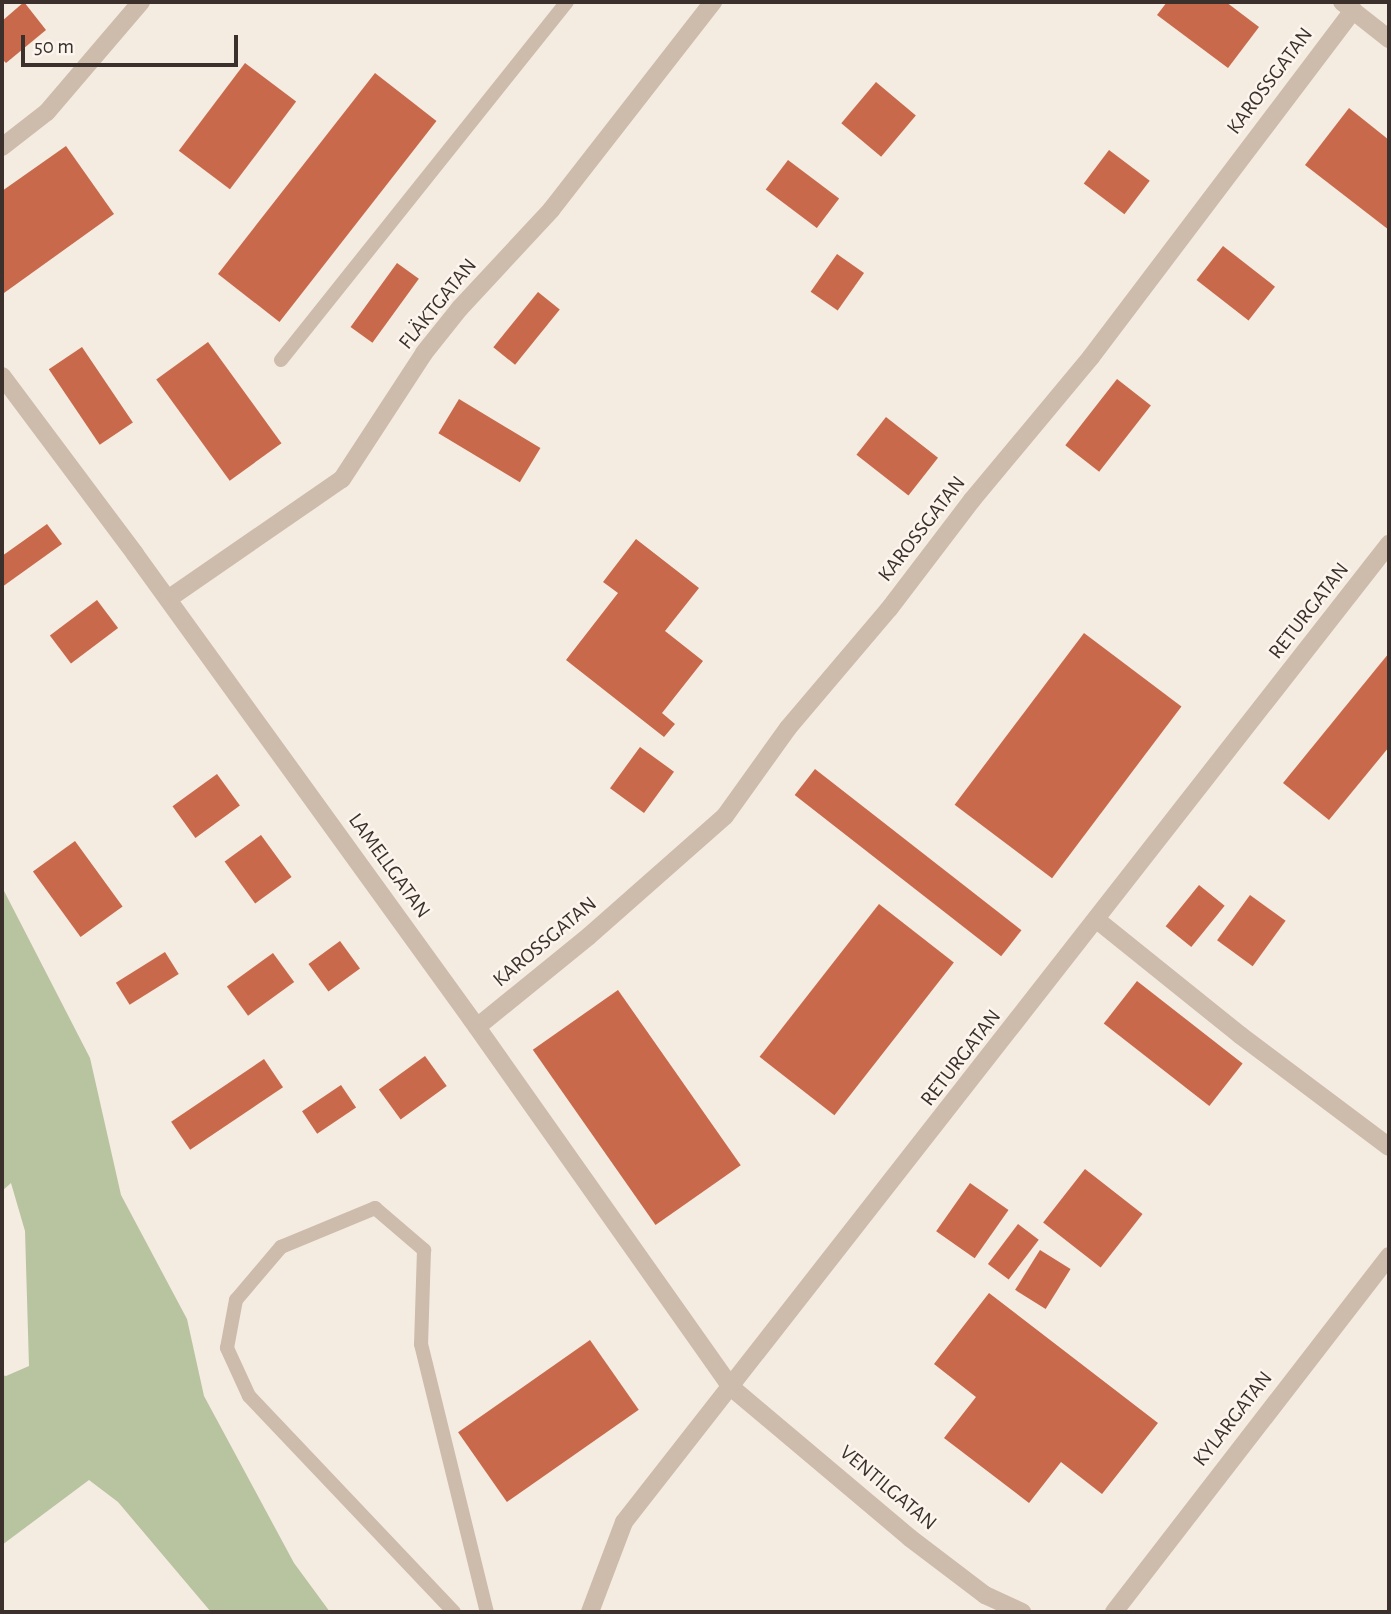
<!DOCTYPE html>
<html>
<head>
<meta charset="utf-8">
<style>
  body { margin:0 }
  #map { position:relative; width:1391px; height:1614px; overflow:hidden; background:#f4ebe1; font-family:"Alegreya Sans",sans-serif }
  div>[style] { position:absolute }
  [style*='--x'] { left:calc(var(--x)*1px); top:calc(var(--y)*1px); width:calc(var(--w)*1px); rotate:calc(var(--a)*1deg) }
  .green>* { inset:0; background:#b8c4a0 }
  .building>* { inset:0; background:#c8694b; transform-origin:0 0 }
  .lane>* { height:14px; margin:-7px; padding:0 7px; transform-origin:7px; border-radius:7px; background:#cdbbac }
  .street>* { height:18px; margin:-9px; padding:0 9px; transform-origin:9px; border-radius:9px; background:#cdbbac }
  span { translate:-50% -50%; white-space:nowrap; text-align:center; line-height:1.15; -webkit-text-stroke:5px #fbf5ee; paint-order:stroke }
  .street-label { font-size:21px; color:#3b302b }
  .frame { position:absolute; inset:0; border:4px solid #3b302b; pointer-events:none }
  .scale { position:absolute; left:21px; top:35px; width:217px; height:32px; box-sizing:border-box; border:4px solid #3b302b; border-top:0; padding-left:9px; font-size:21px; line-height:24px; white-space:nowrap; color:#3b302b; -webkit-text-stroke:5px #fbf5ee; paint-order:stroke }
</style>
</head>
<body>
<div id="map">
  <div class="green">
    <i style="clip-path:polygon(2px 887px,90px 1058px,121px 1195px,187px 1319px,204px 1396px,294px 1563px,330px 1612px,211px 1612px,118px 1502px,89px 1480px,2px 1545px,2px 1375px,6px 1376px,29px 1366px,25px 1231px,11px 1183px,2px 1191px)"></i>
  </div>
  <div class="building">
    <i style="clip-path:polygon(24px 2px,46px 30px,6px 63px,2px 59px,2px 21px)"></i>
    <i style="clip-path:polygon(1167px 2px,1226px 2px,1259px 27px,1228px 68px,1157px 15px)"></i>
    <i style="left:245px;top:63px;width:64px;height:110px;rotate:37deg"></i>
    <i style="left:375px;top:73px;width:78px;height:255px;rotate:38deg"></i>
    <i style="left:876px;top:82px;width:52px;height:54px;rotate:40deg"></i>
    <i style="clip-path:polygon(1349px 108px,1389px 140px,1389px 230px,1305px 165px)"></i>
    <i style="clip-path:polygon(66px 146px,114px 214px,4px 293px,2px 191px)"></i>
    <i style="left:1109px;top:150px;width:51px;height:42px;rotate:37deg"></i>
    <i style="left:788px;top:160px;width:64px;height:37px;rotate:37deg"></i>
    <i style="left:1223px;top:246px;width:66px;height:43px;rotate:38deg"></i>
    <i style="left:837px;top:254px;width:33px;height:46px;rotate:35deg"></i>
    <i style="left:397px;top:263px;width:27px;height:79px;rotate:36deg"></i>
    <i style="left:538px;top:292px;width:28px;height:71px;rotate:39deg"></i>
    <i style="left:208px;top:342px;width:125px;height:64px;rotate:54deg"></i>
    <i style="left:82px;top:347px;width:91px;height:40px;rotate:56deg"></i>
    <i style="left:1117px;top:379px;width:43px;height:84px;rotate:38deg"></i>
    <i style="left:459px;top:399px;width:95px;height:40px;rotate:31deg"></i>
    <i style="left:886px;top:417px;width:66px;height:48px;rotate:38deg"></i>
    <i style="clip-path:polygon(47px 524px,62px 544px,2px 587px,2px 556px)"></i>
    <i style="clip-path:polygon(636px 539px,699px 588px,665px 631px,703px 661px,662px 713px,675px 724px,664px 737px,566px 660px,618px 593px,603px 582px)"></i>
    <i style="left:97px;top:600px;width:35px;height:59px;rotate:53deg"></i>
    <i style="left:1084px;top:633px;width:122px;height:215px;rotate:37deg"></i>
    <i style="clip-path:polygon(1389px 653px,1389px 747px,1329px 820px,1283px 783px)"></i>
    <i style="left:640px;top:747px;width:42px;height:51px;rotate:36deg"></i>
    <i style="left:815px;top:769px;width:262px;height:33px;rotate:38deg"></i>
    <i style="left:217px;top:774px;width:39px;height:55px;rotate:54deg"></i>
    <i style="left:261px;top:835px;width:52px;height:45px;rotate:54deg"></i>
    <i style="left:75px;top:841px;width:81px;height:52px;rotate:54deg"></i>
    <i style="left:1199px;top:885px;width:33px;height:53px;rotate:39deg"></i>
    <i style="left:1250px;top:895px;width:44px;height:56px;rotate:36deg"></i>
    <i style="left:879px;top:904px;width:95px;height:194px;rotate:38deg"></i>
    <i style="left:340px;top:941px;width:34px;height:39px;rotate:54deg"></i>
    <i style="left:165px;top:952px;width:26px;height:58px;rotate:58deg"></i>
    <i style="left:273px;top:953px;width:36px;height:57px;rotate:54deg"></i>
    <i style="left:1137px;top:981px;width:134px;height:54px;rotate:38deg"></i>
    <i style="left:618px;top:990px;width:214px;height:104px;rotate:55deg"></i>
    <i style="left:425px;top:1056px;width:37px;height:57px;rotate:54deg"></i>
    <i style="left:264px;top:1059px;width:34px;height:112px;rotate:56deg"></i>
    <i style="left:341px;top:1085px;width:27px;height:47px;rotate:56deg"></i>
    <i style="left:1085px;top:1169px;width:73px;height:68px;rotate:38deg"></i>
    <i style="left:970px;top:1183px;width:47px;height:59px;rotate:35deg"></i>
    <i style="left:1018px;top:1224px;width:26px;height:50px;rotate:37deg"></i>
    <i style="left:1040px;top:1250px;width:36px;height:47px;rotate:32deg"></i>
    <i style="clip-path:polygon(989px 1293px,1158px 1423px,1102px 1494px,1061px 1462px,1029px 1503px,944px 1438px,976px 1397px,934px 1364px)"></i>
    <i style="left:590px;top:1340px;width:85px;height:161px;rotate:55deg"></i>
  </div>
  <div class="lane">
    <i style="--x:281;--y:360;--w:458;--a:-51.4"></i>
    <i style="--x:454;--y:1612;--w:298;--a:-133.5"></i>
    <i style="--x:249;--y:1396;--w:53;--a:-114.6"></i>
    <i style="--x:227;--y:1348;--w:49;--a:-79.4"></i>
    <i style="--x:236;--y:1300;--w:70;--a:-49.7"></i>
    <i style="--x:281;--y:1247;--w:102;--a:-22.5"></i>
    <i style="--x:375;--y:1208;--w:65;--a:40.6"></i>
    <i style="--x:424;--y:1250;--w:94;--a:91.8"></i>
    <i style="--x:421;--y:1344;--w:276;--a:76.2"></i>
  </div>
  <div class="street">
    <i style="--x:1342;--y:2;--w:60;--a:38.2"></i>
    <i style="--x:2;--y:147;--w:57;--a:-37.9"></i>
    <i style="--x:47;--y:112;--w:145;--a:-49.5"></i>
    <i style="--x:2;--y:376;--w:222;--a:53.2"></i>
    <i style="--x:135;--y:554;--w:575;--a:54.13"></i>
    <i style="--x:472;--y:1020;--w:451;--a:54.8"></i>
    <i style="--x:732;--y:1388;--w:233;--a:40.1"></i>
    <i style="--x:910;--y:1538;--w:94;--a:37.2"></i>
    <i style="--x:985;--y:1595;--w:41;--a:24.7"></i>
    <i style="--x:168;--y:599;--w:211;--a:-34.6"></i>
    <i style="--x:342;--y:479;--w:150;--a:-56.9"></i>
    <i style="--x:424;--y:353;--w:58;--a:-51.3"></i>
    <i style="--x:460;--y:308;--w:134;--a:-47.1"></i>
    <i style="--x:551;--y:210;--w:264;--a:-52.1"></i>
    <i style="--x:1097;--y:920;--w:184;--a:38.8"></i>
    <i style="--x:1240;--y:1035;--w:186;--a:36.9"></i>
    <i style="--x:477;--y:1027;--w:144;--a:-39.1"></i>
    <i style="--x:589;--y:936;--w:181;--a:-41.4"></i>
    <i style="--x:725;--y:816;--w:108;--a:-54.4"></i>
    <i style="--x:788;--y:728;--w:156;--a:-49.7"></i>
    <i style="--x:889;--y:609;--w:137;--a:-52.7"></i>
    <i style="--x:972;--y:500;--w:186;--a:-50.2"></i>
    <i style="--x:1091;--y:357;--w:435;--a:-52.9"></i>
    <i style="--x:590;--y:1612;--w:96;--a:-69.3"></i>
    <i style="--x:624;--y:1522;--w:1242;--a:-51.97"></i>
    <i style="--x:1114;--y:1612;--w:450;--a:-52.3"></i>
  </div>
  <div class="street-label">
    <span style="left:1270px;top:81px;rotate:-53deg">KAROSSGATAN</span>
    <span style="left:438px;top:304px;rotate:-51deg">FLÄKTGATAN</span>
    <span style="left:922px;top:529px;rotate:-52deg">KAROSSGATAN</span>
    <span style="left:1309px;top:611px;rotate:-52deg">RETURGATAN</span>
    <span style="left:389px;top:866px;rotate:54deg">LAMELLGATAN</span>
    <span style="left:545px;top:942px;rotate:-40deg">KAROSSGATAN</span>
    <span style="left:961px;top:1058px;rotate:-52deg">RETURGATAN</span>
    <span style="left:1233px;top:1419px;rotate:-52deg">KYLARGATAN</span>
    <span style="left:888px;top:1488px;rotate:40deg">VENTILGATAN</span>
  </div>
  <div class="frame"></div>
  <div class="scale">50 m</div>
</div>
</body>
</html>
